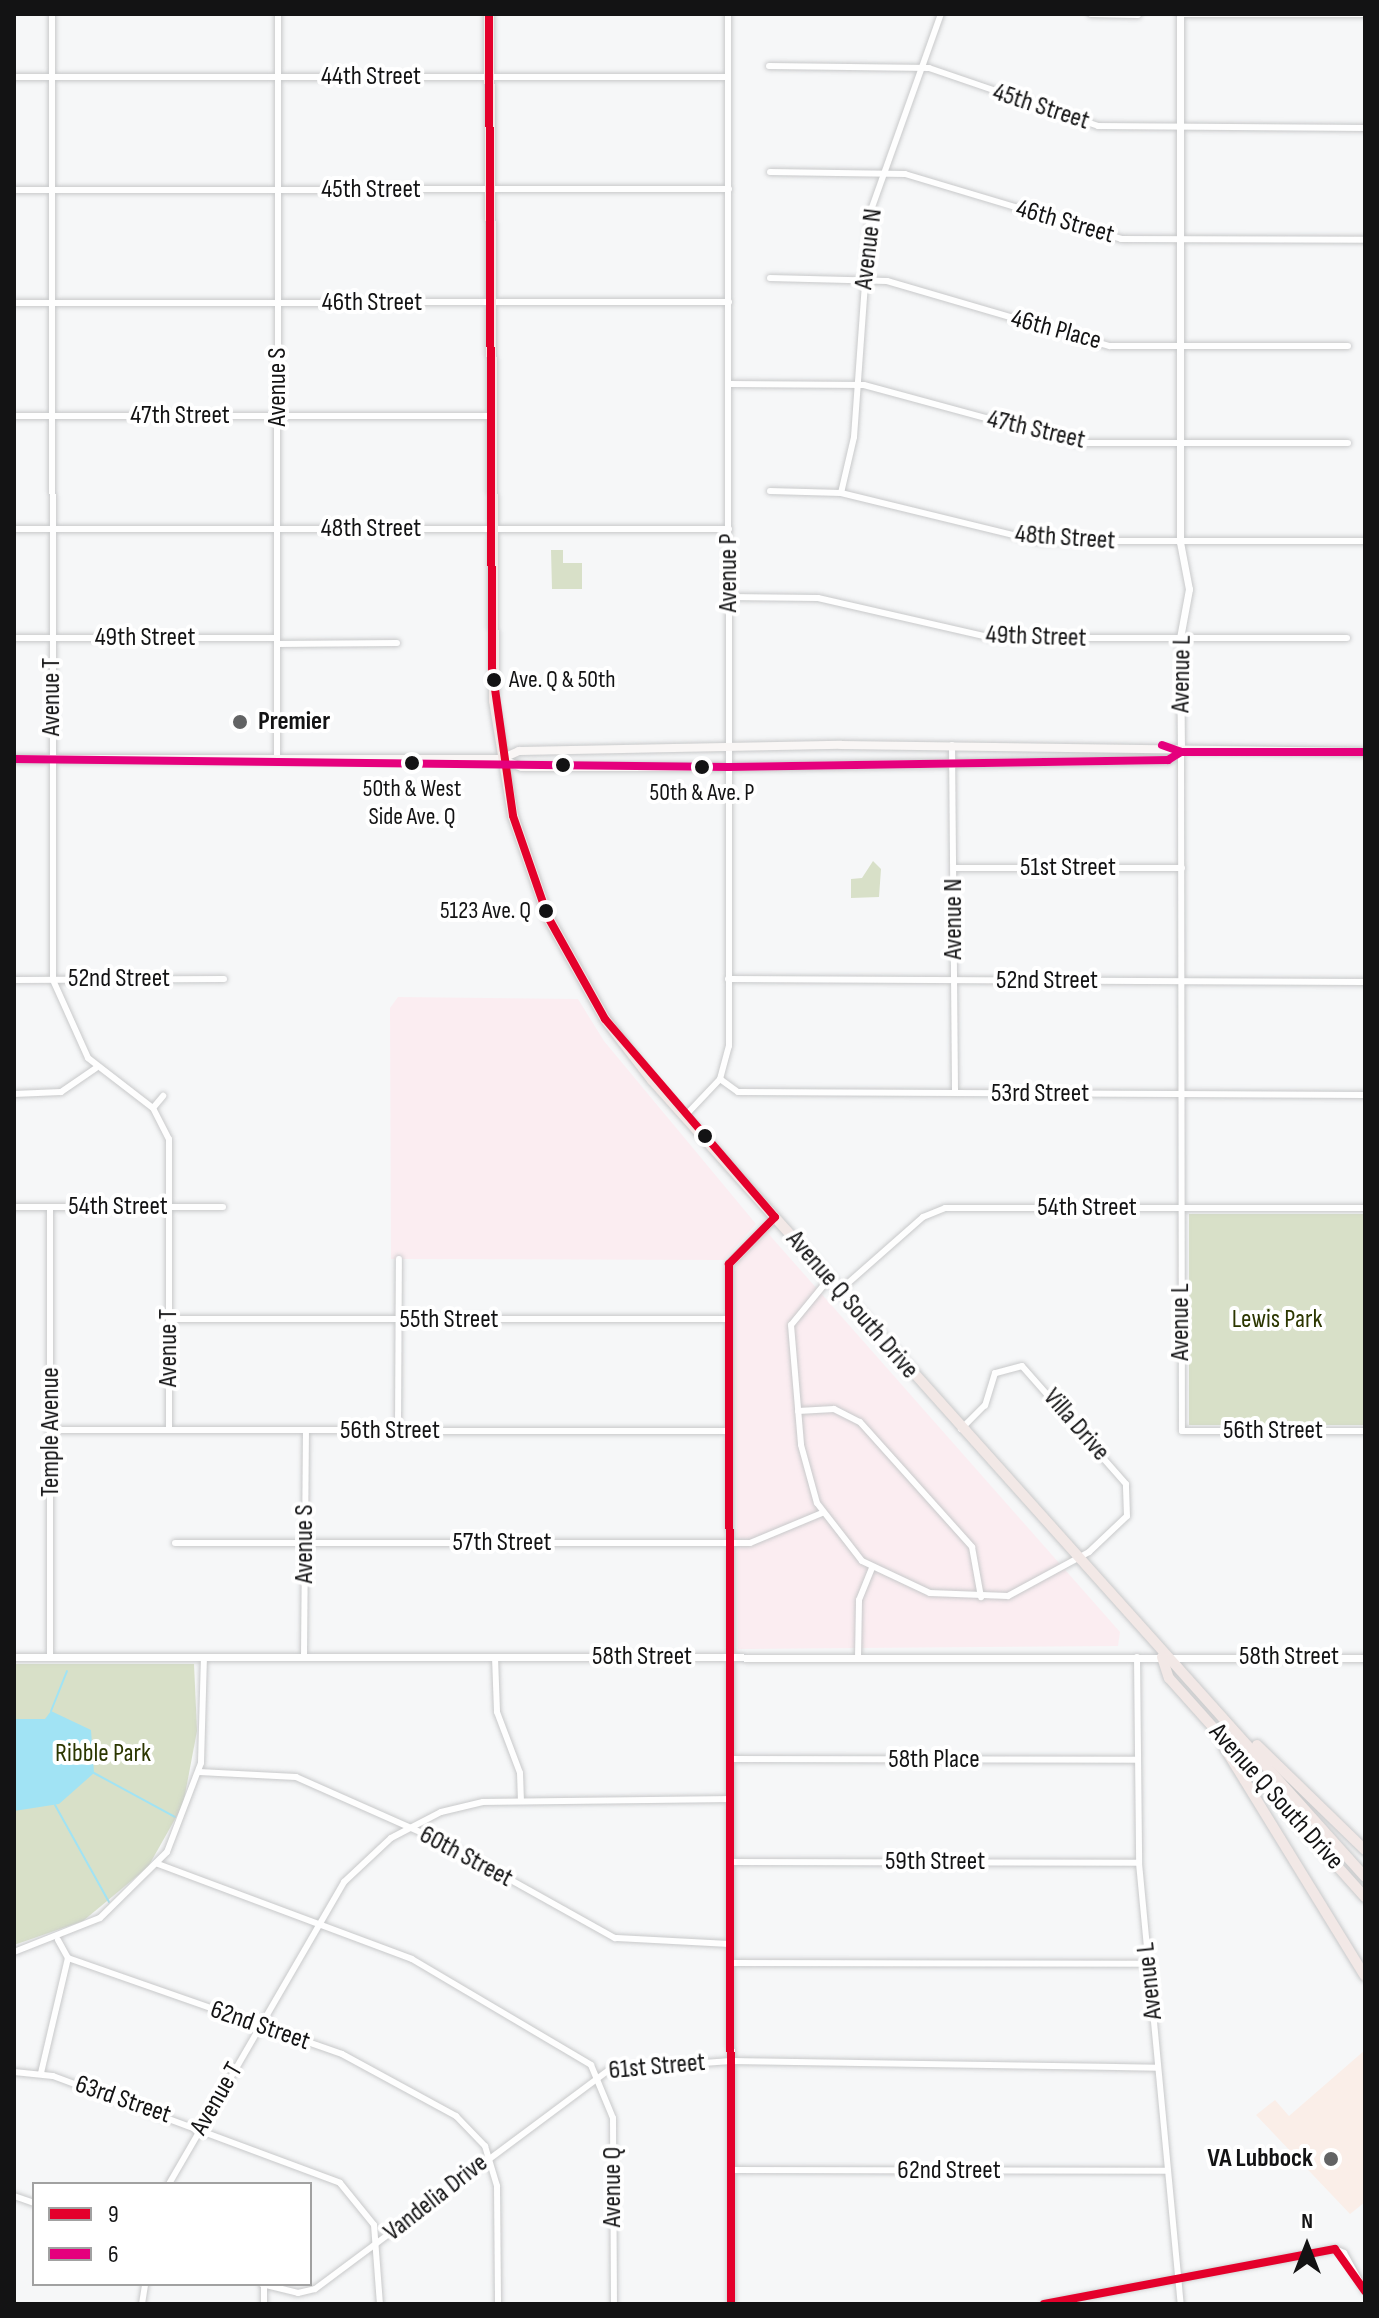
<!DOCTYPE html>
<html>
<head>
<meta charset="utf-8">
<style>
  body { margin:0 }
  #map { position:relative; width:1379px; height:2318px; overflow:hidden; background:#f6f7f8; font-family:"Sofia Sans Condensed",sans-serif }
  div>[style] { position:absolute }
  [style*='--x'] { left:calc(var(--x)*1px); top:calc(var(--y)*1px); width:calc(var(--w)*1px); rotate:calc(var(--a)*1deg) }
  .commercial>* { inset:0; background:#fbedf1 }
  .medical>* { inset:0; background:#faeee8 }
  .green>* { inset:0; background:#d8e0c8; transform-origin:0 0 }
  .water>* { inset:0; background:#a1e3f4 }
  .stream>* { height:2px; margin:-1px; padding:0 1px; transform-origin:1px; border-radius:1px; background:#a1e3f4 }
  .roads { filter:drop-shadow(0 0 2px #c8c9ca) drop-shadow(0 0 2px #c8c9ca) }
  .minor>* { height:6px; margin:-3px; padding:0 3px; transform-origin:3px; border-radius:3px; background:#fefefe }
  .tertiary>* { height:7px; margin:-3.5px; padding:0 3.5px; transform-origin:3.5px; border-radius:3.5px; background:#fefefe }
  .secondary>* { height:8px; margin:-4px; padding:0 4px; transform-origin:4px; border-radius:4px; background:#f9f6f5 }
  .trunk>* { height:10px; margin:-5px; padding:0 5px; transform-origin:5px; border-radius:5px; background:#f2e8e6 }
  .bus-1>* { height:8px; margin:-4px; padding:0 4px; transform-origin:4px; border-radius:4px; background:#e4002b }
  .bus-2>* { height:8px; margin:-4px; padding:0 4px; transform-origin:4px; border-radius:4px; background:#e5007d }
  .dots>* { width:22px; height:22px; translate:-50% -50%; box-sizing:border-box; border:4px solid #fff; border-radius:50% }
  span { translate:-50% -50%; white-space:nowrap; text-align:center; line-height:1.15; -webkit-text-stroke:8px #fff; paint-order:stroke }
  .bus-label { font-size:24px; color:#131314 }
  .left { translate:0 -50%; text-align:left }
  .right { translate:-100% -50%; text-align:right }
  .street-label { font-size:26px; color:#131314 }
  .poi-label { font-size:26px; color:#131314; font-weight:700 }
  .park-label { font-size:26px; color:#2c3701 }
  .frame { position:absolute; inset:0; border:16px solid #131314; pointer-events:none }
  .legend { position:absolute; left:32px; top:2182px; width:280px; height:104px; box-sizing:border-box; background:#fff; border:2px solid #a1a1a1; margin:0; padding:10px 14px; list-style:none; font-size:24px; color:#131314 }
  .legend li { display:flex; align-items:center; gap:16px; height:40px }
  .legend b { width:40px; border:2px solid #a1a1a1 }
  .north { position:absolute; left:1267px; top:2206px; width:80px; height:80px; -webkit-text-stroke:6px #fff; paint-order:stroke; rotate:0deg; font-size:22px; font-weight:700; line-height:32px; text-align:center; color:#131314 }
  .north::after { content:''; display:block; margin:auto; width:28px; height:36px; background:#131314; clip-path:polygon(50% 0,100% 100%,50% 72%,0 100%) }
</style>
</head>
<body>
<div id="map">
  <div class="commercial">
    <i style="clip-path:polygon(398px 997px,578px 999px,604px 1041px,756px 1224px,724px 1260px,391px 1259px,390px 1008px)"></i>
    <i style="clip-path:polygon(766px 1231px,1120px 1632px,1118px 1646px,738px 1649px,735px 1272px,741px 1254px)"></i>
  </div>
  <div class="medical">
    <i style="clip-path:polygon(1365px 2050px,1365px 2202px,1350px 2214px,1256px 2115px,1275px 2100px,1289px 2116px)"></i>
  </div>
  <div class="green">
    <i style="clip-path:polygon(551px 550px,563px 550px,563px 563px,582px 563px,582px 589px,552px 589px)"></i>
    <i style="clip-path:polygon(873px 861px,881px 869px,879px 897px,851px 898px,851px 879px,862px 878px)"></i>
    <i style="left:1189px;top:1214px;width:176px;height:211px"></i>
    <i style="clip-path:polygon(14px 1664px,194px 1664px,197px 1731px,183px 1805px,148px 1867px,83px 1921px,14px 1945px)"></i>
  </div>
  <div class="water">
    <i style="clip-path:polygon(51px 1711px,91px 1730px,94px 1773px,59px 1804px,14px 1811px,14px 1719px,45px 1719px)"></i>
  </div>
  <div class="stream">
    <i style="--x:51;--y:1711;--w:43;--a:-68.2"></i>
    <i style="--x:94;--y:1773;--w:92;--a:28.5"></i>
    <i style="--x:55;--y:1805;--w:111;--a:60.9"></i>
  </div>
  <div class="roads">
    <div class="minor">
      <i style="--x:52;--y:14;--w:966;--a:89.94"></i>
      <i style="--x:53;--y:980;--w:85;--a:65.8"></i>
      <i style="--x:88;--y:1058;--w:82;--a:37.6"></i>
      <i style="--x:153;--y:1108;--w:35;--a:63"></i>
      <i style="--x:169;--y:1139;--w:291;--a:90"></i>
      <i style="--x:1091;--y:14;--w:47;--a:1.2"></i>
      <i style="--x:1180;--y:14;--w:185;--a:0"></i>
      <i style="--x:769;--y:66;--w:160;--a:0.7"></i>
      <i style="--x:929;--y:68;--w:179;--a:18.9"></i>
      <i style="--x:1098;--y:126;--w:267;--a:0.4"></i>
      <i style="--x:14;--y:77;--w:714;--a:0"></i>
      <i style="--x:770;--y:172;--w:135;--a:0.8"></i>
      <i style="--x:905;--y:174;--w:226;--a:16.7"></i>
      <i style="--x:1121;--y:239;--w:244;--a:0.2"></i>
      <i style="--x:14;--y:190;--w:715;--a:-0.08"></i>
      <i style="--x:770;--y:278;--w:117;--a:1.5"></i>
      <i style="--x:887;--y:281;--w:232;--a:16.3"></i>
      <i style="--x:1110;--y:346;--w:238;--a:0"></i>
      <i style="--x:14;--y:303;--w:715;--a:-0.08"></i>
      <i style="--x:729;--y:384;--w:135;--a:0.4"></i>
      <i style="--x:864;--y:385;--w:222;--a:15.2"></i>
      <i style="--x:1078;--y:443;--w:270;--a:0"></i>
      <i style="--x:14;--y:416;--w:476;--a:0"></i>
      <i style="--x:770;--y:491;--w:71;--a:1.6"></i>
      <i style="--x:841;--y:493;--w:203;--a:13.7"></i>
      <i style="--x:1038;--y:541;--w:327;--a:0"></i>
      <i style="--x:841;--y:493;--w:57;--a:-76.9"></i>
      <i style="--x:854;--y:437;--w:225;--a:-85.9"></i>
      <i style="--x:870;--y:213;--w:211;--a:-70.4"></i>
      <i style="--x:14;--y:529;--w:715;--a:0"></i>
      <i style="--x:729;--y:597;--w:89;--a:0.6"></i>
      <i style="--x:818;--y:598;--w:179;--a:12.9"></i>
      <i style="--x:992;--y:638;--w:355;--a:0"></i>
      <i style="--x:14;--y:638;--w:263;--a:0"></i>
      <i style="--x:277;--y:644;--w:120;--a:-0.5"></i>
      <i style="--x:952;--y:745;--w:348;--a:89.5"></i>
      <i style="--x:1181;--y:752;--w:679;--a:89.92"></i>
      <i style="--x:1182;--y:1431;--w:183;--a:0"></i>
      <i style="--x:277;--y:759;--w:745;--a:-89.92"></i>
      <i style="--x:954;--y:868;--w:228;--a:0"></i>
      <i style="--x:728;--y:979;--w:637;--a:0.27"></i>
      <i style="--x:14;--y:980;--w:210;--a:-0.3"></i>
      <i style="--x:720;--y:1079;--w:22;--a:36"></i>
      <i style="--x:738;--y:1092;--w:627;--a:0.27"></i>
      <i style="--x:14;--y:1094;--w:47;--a:-2.4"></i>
      <i style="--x:61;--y:1092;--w:42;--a:-34.4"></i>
      <i style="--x:153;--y:1108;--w:16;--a:-50"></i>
      <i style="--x:685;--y:1116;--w:51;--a:-46.6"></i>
      <i style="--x:720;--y:1079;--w:34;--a:-75"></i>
      <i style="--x:729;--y:1046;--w:1032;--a:-90.06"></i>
      <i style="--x:14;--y:1207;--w:209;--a:0"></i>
      <i style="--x:50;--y:1207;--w:450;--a:90"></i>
      <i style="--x:828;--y:1280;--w:58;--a:129.4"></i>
      <i style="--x:791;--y:1325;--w:120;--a:85.2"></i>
      <i style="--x:801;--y:1445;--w:60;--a:74.6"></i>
      <i style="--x:817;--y:1503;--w:73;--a:52.2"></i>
      <i style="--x:862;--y:1561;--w:75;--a:25.2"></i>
      <i style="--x:930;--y:1593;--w:78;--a:2.2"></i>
      <i style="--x:1008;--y:1596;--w:92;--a:-28.5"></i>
      <i style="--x:1089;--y:1552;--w:52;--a:-43.5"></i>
      <i style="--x:1127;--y:1516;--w:32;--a:-92"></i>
      <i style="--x:1126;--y:1484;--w:157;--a:-131.4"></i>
      <i style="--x:1022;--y:1366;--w:28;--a:165"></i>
      <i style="--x:995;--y:1373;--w:34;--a:107"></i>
      <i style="--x:985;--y:1405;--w:34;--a:135"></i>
      <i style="--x:839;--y:1291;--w:112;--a:-41.4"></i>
      <i style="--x:923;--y:1217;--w:24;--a:-22"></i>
      <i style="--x:945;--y:1208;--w:420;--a:0"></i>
      <i style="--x:169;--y:1319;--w:560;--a:0"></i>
      <i style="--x:798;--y:1411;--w:36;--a:-3"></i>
      <i style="--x:834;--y:1409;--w:29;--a:27"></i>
      <i style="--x:860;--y:1422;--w:168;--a:48.1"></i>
      <i style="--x:972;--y:1547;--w:51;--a:79.8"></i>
      <i style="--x:51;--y:1430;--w:678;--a:0.08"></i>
      <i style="--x:398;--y:1431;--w:172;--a:-89.7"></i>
      <i style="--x:175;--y:1543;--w:575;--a:0"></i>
      <i style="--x:750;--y:1543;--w:78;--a:-22.6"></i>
      <i style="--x:304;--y:1657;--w:226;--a:-89.5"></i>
      <i style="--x:495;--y:1657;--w:55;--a:87.9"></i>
      <i style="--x:497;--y:1712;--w:65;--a:69.3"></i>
      <i style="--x:520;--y:1773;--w:27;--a:88"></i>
      <i style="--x:1137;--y:1657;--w:206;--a:89.4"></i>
      <i style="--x:1139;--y:1863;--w:443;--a:84.6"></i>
      <i style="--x:858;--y:1658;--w:58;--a:-89"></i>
      <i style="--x:859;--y:1600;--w:35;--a:-68"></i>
      <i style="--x:730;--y:1759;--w:408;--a:0.1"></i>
      <i style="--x:199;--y:1772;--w:97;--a:3"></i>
      <i style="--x:296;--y:1777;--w:161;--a:23.9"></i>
      <i style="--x:443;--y:1842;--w:197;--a:29.2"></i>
      <i style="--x:615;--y:1938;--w:116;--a:3"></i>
      <i style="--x:730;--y:1862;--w:409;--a:0.1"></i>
      <i style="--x:158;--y:1864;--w:271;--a:20.5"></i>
      <i style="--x:412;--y:1959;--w:208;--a:30.6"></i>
      <i style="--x:591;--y:2065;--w:57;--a:67.5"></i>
      <i style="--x:613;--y:2118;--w:186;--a:89.7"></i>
      <i style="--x:58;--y:1940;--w:21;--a:61"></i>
      <i style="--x:68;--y:1958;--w:290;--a:19.3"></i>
      <i style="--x:342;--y:2054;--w:130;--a:28.5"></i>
      <i style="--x:456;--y:2116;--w:42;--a:46"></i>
      <i style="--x:485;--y:2146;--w:42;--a:73.3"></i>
      <i style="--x:497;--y:2186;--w:118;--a:89.5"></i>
      <i style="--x:14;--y:1952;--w:92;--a:-21.6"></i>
      <i style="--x:100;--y:1918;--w:94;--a:-44.6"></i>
      <i style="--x:167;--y:1852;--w:95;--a:-69.1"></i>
      <i style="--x:201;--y:1763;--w:106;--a:-88.4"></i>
      <i style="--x:731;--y:1963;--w:417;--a:0.1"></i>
      <i style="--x:14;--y:2072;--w:39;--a:6"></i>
      <i style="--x:53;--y:2076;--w:306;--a:20.4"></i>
      <i style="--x:340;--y:2183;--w:54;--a:51"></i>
      <i style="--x:374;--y:2225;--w:79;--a:85.7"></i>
      <i style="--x:41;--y:2073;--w:118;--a:-76.8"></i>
      <i style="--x:731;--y:2170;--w:436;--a:0.1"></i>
      <i style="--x:169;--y:2184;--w:349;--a:-59.9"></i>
      <i style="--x:344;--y:1882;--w:64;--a:-43.1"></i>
      <i style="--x:391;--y:1838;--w:56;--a:-27.5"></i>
      <i style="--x:441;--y:1812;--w:43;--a:-13.4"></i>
      <i style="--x:483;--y:1802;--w:247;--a:-0.7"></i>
      <i style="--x:14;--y:2196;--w:21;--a:19"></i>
      <i style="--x:262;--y:2284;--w:37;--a:14"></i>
      <i style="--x:298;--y:2293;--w:17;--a:-13"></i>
      <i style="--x:315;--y:2289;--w:367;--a:-36.7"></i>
      <i style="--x:609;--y:2070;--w:122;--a:-4.2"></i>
      <i style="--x:731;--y:2061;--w:427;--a:0.9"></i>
      <i style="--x:264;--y:2285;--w:19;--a:90"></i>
      <i style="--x:142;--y:2304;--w:20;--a:-81"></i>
      <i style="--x:1044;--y:2304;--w:296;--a:-10.7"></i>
      <i style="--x:1335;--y:2249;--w:10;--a:24"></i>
      <i style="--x:1344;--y:2253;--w:43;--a:61.1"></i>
    </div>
    <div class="tertiary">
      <i style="--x:1180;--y:14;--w:528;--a:90"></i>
      <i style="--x:1180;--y:542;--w:48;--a:79.2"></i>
      <i style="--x:1189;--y:589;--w:50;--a:100.4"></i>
      <i style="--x:1180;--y:638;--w:114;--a:89.5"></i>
      <i style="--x:14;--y:1657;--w:1351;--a:0.04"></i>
      <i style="--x:731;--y:2304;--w:1040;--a:-90.11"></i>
      <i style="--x:729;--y:1264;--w:66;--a:-45.6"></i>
    </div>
    <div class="secondary">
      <i style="--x:14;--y:759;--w:486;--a:0"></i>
      <i style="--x:500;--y:759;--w:23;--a:20"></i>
      <i style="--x:522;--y:767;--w:206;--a:0"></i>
      <i style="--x:728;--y:767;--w:440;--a:-0.9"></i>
      <i style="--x:1168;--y:760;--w:15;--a:-32"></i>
      <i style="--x:501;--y:759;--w:20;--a:-24"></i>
      <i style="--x:519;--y:751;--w:322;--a:-1.1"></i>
      <i style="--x:841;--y:745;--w:524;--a:0.77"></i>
    </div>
    <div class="trunk">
      <i style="--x:489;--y:14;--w:687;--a:89.58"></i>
      <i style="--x:494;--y:701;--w:117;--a:80.6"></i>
      <i style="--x:513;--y:816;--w:107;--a:70.9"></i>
      <i style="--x:548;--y:917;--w:117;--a:60.8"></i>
      <i style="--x:605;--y:1019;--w:77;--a:52.4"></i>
      <i style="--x:652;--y:1080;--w:1069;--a:48.18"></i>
      <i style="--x:1162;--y:1657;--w:22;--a:72"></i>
      <i style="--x:1169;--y:1678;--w:294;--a:48.2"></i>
      <i style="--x:1257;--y:1745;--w:151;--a:44.2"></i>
      <i style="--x:1224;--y:1747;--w:269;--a:58.4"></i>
    </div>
  </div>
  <div class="bus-1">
    <i style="--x:489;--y:14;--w:654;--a:89.74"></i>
    <i style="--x:492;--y:668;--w:149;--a:81.9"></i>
    <i style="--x:513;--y:816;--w:107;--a:70.9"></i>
    <i style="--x:548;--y:917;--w:117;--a:60.8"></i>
    <i style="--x:605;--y:1019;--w:261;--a:49.4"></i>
    <i style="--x:775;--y:1217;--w:66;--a:134.4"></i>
    <i style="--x:729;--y:1264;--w:1040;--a:89.89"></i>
    <i style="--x:1044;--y:2304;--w:296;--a:-10.7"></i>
    <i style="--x:1335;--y:2249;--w:52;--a:54.5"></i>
  </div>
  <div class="bus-2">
    <i style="--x:1162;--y:745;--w:20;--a:20"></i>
    <i style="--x:1181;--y:752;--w:184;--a:0"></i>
    <i style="--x:14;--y:759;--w:714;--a:0.64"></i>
    <i style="--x:728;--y:767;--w:440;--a:-0.9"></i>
    <i style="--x:1168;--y:760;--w:15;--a:-32"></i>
  </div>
  <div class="dots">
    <i style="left:494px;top:680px;background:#131314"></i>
    <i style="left:240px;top:722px;background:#626364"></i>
    <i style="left:412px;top:763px;background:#131314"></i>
    <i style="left:563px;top:765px;background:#131314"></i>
    <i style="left:702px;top:767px;background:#131314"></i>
    <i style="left:546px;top:911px;background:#131314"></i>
    <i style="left:705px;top:1136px;background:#131314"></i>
    <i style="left:1331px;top:2159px;background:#626364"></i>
  </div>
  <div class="bus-label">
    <span class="left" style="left:509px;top:680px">Ave. Q &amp; 50th</span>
    <span style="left:412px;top:803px">50th &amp; West<br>Side Ave. Q</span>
    <span style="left:702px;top:793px">50th &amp; Ave. P</span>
    <span class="right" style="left:531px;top:911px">5123 Ave. Q</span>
  </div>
  <div class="street-label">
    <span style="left:371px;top:77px">44th Street</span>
    <span style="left:1041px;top:107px;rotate:18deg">45th Street</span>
    <span style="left:371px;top:190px">45th Street</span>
    <span style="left:1065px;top:222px;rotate:16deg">46th Street</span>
    <span style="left:869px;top:249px;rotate:-83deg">Avenue N</span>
    <span style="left:372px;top:303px">46th Street</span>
    <span style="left:1056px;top:330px;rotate:15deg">46th Place</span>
    <span style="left:278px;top:387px;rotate:-90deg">Avenue S</span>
    <span style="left:180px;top:416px">47th Street</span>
    <span style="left:1036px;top:430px;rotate:13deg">47th Street</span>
    <span style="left:371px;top:529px">48th Street</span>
    <span style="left:1065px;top:538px;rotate:4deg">48th Street</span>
    <span style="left:729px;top:573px;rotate:-90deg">Avenue P</span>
    <span style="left:1036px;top:637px;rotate:2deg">49th Street</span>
    <span style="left:145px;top:638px">49th Street</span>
    <span style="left:1182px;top:674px;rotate:-89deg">Avenue L</span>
    <span style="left:52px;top:697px;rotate:-90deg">Avenue T</span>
    <span style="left:1068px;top:868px">51st Street</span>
    <span style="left:954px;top:919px;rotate:-90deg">Avenue N</span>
    <span style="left:119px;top:979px">52nd Street</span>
    <span style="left:1047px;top:981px">52nd Street</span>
    <span style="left:1040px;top:1094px">53rd Street</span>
    <span style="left:118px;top:1207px">54th Street</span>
    <span style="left:1087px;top:1208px">54th Street</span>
    <span style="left:852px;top:1305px;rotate:49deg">Avenue Q South Drive</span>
    <span style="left:449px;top:1320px">55th Street</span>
    <span style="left:1181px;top:1322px;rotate:-90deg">Avenue L</span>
    <span style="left:169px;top:1348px;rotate:-90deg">Avenue T</span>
    <span style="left:1076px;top:1425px;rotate:49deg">Villa Drive</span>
    <span style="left:390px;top:1431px">56th Street</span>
    <span style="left:1273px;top:1431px">56th Street</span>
    <span style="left:51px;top:1432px;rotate:-90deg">Temple Avenue</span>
    <span style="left:502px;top:1543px">57th Street</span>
    <span style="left:305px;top:1544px;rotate:-90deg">Avenue S</span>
    <span style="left:642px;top:1657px">58th Street</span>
    <span style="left:1289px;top:1657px">58th Street</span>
    <span style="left:934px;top:1760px">58th Place</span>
    <span style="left:1276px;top:1797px;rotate:48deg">Avenue Q South Drive</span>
    <span style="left:466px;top:1857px;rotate:28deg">60th Street</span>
    <span style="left:935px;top:1862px">59th Street</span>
    <span style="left:1150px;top:1981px;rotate:-96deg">Avenue L</span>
    <span style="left:260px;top:2026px;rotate:19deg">62nd Street</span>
    <span style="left:657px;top:2067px;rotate:-5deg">61st Street</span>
    <span style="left:217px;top:2099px;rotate:-60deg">Avenue T</span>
    <span style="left:123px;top:2100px;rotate:19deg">63rd Street</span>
    <span style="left:949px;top:2171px">62nd Street</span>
    <span style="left:613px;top:2187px;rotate:-90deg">Avenue Q</span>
    <span style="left:436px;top:2198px;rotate:-38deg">Vandelia Drive</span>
  </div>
  <div class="poi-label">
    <span class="left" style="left:258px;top:722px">Premier</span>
    <span class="right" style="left:1313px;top:2159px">VA Lubbock</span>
  </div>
  <div class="park-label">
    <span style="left:1277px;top:1320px">Lewis Park</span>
    <span style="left:103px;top:1754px">Ribble Park</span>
  </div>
  <div class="frame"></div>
  <ul class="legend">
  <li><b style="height:10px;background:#e4002b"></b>9</li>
  <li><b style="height:10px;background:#e5007d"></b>6</li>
  </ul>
  <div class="north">N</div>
</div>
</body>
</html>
